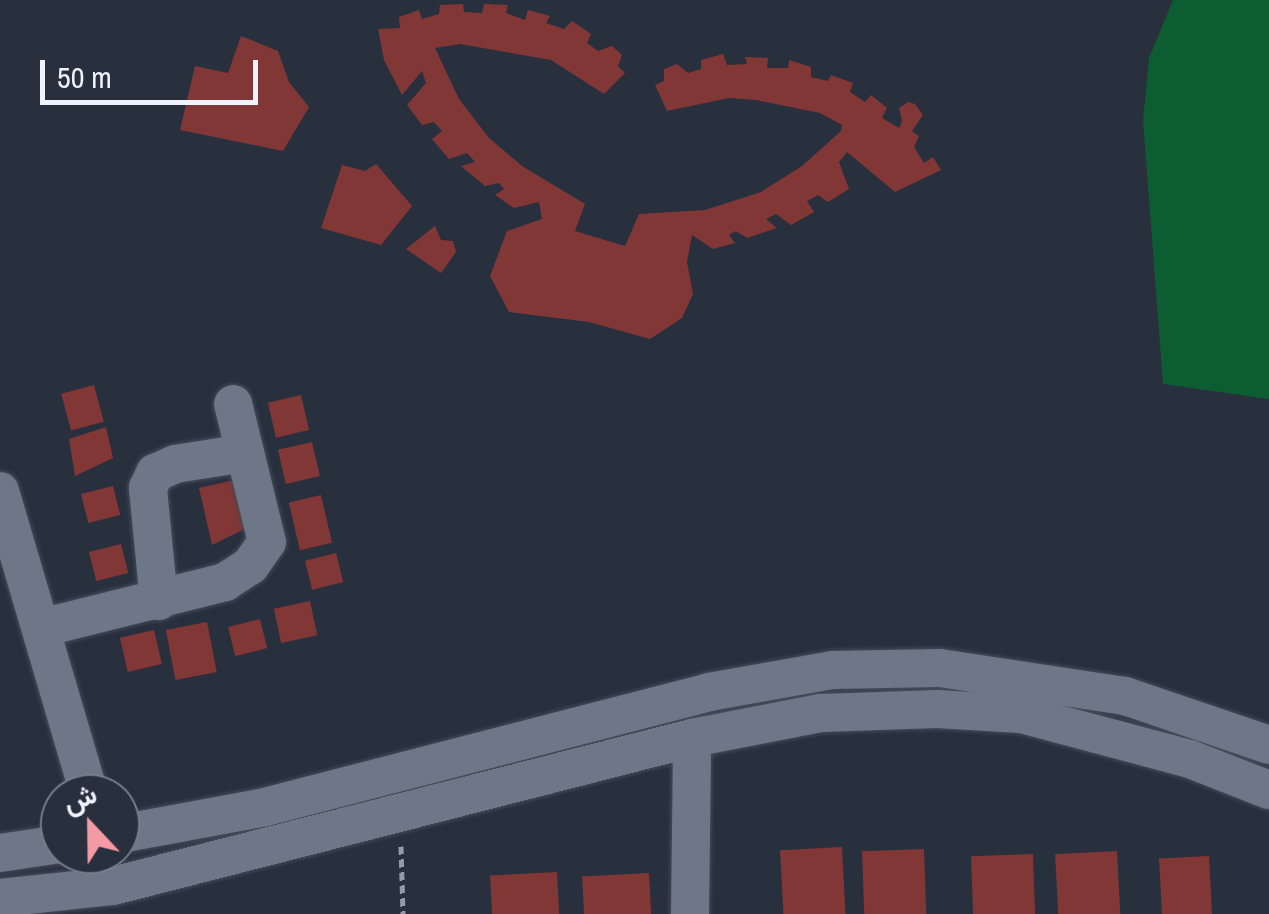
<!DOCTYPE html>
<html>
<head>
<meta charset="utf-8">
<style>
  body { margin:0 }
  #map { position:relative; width:1269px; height:914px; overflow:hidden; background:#282f3d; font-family:"Archivo Narrow",Vazirmatn,sans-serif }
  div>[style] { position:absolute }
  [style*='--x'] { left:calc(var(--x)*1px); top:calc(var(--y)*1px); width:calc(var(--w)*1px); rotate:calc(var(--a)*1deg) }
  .green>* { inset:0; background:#0d5d33 }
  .building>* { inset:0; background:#823737; transform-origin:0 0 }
  .path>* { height:5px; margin-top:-2.5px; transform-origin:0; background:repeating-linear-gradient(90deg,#959ba6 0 8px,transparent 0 13px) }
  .roads { filter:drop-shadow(0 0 2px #454c58) drop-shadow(0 0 2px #454c58) }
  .minor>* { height:38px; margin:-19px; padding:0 19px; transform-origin:19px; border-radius:19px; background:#6e7788 }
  span { translate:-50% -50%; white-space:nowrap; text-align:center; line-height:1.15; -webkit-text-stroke:8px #282f3d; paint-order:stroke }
  .north { position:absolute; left:40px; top:774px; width:100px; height:100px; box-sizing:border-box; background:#282f3d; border:2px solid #777d8a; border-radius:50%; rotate:338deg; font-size:28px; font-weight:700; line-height:40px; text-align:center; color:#eef3fd }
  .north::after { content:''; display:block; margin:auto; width:35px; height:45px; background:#f49aa4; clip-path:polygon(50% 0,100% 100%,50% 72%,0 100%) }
  .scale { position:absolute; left:40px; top:60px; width:218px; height:45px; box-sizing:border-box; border:5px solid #eef3fd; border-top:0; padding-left:12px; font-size:30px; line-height:35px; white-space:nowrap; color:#eef3fd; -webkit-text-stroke:8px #282f3d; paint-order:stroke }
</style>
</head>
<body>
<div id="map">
  <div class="green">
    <i style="clip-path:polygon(1173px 0,1269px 0,1269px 399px,1163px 384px,1143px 120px,1149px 58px)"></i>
  </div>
  <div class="building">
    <i style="clip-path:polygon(463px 4px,464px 12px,482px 13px,484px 4px,508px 5px,506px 13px,525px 20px,528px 10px,550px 16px,546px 23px,564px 29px,572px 21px,591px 34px,587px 43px,598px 51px,612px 46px,622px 55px,618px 66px,625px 73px,604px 94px,551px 60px,460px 44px,435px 48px,459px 99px,489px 138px,522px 166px,585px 204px,575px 231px,625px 246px,639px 214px,705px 210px,761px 192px,802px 166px,841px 131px,842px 125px,820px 113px,756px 100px,729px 98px,667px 111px,655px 85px,664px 81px,664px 69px,677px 64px,688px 73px,701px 69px,701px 60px,723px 54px,727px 65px,747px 64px,745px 57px,768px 58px,767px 68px,788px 68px,789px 60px,811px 67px,811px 77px,828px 81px,831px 75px,853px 83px,850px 92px,865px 102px,871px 95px,887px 108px,882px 118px,899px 128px,902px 121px,899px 108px,908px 102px,915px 104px,923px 115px,912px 131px,919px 136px,914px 147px,924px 163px,933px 157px,941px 170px,895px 192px,847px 152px,839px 162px,849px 189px,828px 202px,818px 195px,807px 201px,814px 212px,791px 225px,776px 214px,766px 219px,777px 228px,747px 238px,736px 231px,729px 235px,735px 243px,713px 249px,692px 235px,687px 262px,693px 294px,682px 318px,650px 339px,589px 322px,509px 312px,490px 276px,507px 231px,542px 219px,539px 202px,514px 208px,495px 195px,504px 189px,499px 183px,485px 186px,461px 166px,475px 162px,467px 153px,449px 159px,432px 139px,442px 131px,434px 122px,422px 125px,407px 105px,426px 83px,422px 71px,402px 95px,384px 60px,378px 29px,400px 28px,399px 17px,419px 10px,422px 19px,439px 14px,440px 5px)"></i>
    <i style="clip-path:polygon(241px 36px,278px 51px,289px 82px,309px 107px,283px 151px,180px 130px,195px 66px,228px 73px)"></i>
    <i style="clip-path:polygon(376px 164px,412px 206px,381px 245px,321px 228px,342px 165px,365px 171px)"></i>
    <i style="clip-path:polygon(435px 226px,441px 240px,453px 241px,456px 252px,441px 273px,406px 249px)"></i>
    <i style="left:94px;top:385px;width:38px;height:34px;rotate:75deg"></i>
    <i style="left:301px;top:395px;width:36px;height:34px;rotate:77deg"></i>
    <i style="clip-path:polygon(106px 427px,113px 458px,75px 476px,69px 439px)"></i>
    <i style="left:312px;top:442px;width:35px;height:35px;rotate:77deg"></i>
    <i style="clip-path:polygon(238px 479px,259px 522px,212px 545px,199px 488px)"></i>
    <i style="left:113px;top:486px;width:30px;height:33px;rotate:76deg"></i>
    <i style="left:321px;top:495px;width:49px;height:33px;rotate:77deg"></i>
    <i style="left:121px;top:544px;width:30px;height:33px;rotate:76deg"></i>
    <i style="left:336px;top:553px;width:30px;height:32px;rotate:76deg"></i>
    <i style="left:310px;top:601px;width:35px;height:37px;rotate:78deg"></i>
    <i style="left:260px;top:619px;width:30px;height:33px;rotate:76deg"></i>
    <i style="left:207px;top:622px;width:51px;height:42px;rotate:79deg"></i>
    <i style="left:154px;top:630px;width:35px;height:35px;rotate:77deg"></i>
    <i style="left:842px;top:847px;width:67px;height:62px;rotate:87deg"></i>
    <i style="left:924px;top:849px;width:65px;height:62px;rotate:88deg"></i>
    <i style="left:1117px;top:851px;width:63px;height:62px;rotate:87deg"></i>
    <i style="left:1033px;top:854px;width:60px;height:62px;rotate:88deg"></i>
    <i style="left:1209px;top:856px;width:58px;height:50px;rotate:87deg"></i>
    <i style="left:557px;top:872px;width:42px;height:67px;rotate:87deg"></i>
    <i style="left:649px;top:873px;width:41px;height:67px;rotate:87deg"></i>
  </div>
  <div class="path">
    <i style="--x:401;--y:846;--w:68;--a:88.3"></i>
  </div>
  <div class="roads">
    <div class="minor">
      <i style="--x:0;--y:491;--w:316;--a:73.6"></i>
      <i style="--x:159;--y:601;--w:114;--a:-95.6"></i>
      <i style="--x:148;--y:488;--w:17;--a:-65"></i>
      <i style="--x:155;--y:473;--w:22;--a:-24"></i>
      <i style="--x:175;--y:464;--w:71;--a:-8.9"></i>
      <i style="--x:41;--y:628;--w:190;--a:-14"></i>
      <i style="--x:225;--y:582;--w:30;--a:-33"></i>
      <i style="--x:250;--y:566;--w:29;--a:-55"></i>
      <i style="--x:267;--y:542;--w:142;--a:-103.8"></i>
      <i style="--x:120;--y:834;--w:147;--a:-10.5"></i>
      <i style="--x:265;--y:807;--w:459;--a:-14.5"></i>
      <i style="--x:709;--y:692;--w:126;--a:-10.1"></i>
      <i style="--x:833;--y:670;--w:107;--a:-1.1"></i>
      <i style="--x:940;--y:668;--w:187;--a:8.6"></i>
      <i style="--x:1125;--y:696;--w:152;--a:18.8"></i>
      <i style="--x:0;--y:853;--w:61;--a:-8.5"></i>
      <i style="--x:0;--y:898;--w:114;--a:-6.1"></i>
      <i style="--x:113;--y:886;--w:598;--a:-14.34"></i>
      <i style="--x:692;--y:738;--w:131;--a:-11"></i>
      <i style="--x:821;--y:713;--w:116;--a:-2"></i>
      <i style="--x:937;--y:709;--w:84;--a:3.4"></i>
      <i style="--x:1021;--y:714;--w:175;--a:14.9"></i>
      <i style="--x:1190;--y:759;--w:85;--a:21.4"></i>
      <i style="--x:690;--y:914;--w:176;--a:-89.3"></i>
    </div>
  </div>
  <div class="north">ش</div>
  <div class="scale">50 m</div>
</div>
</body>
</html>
